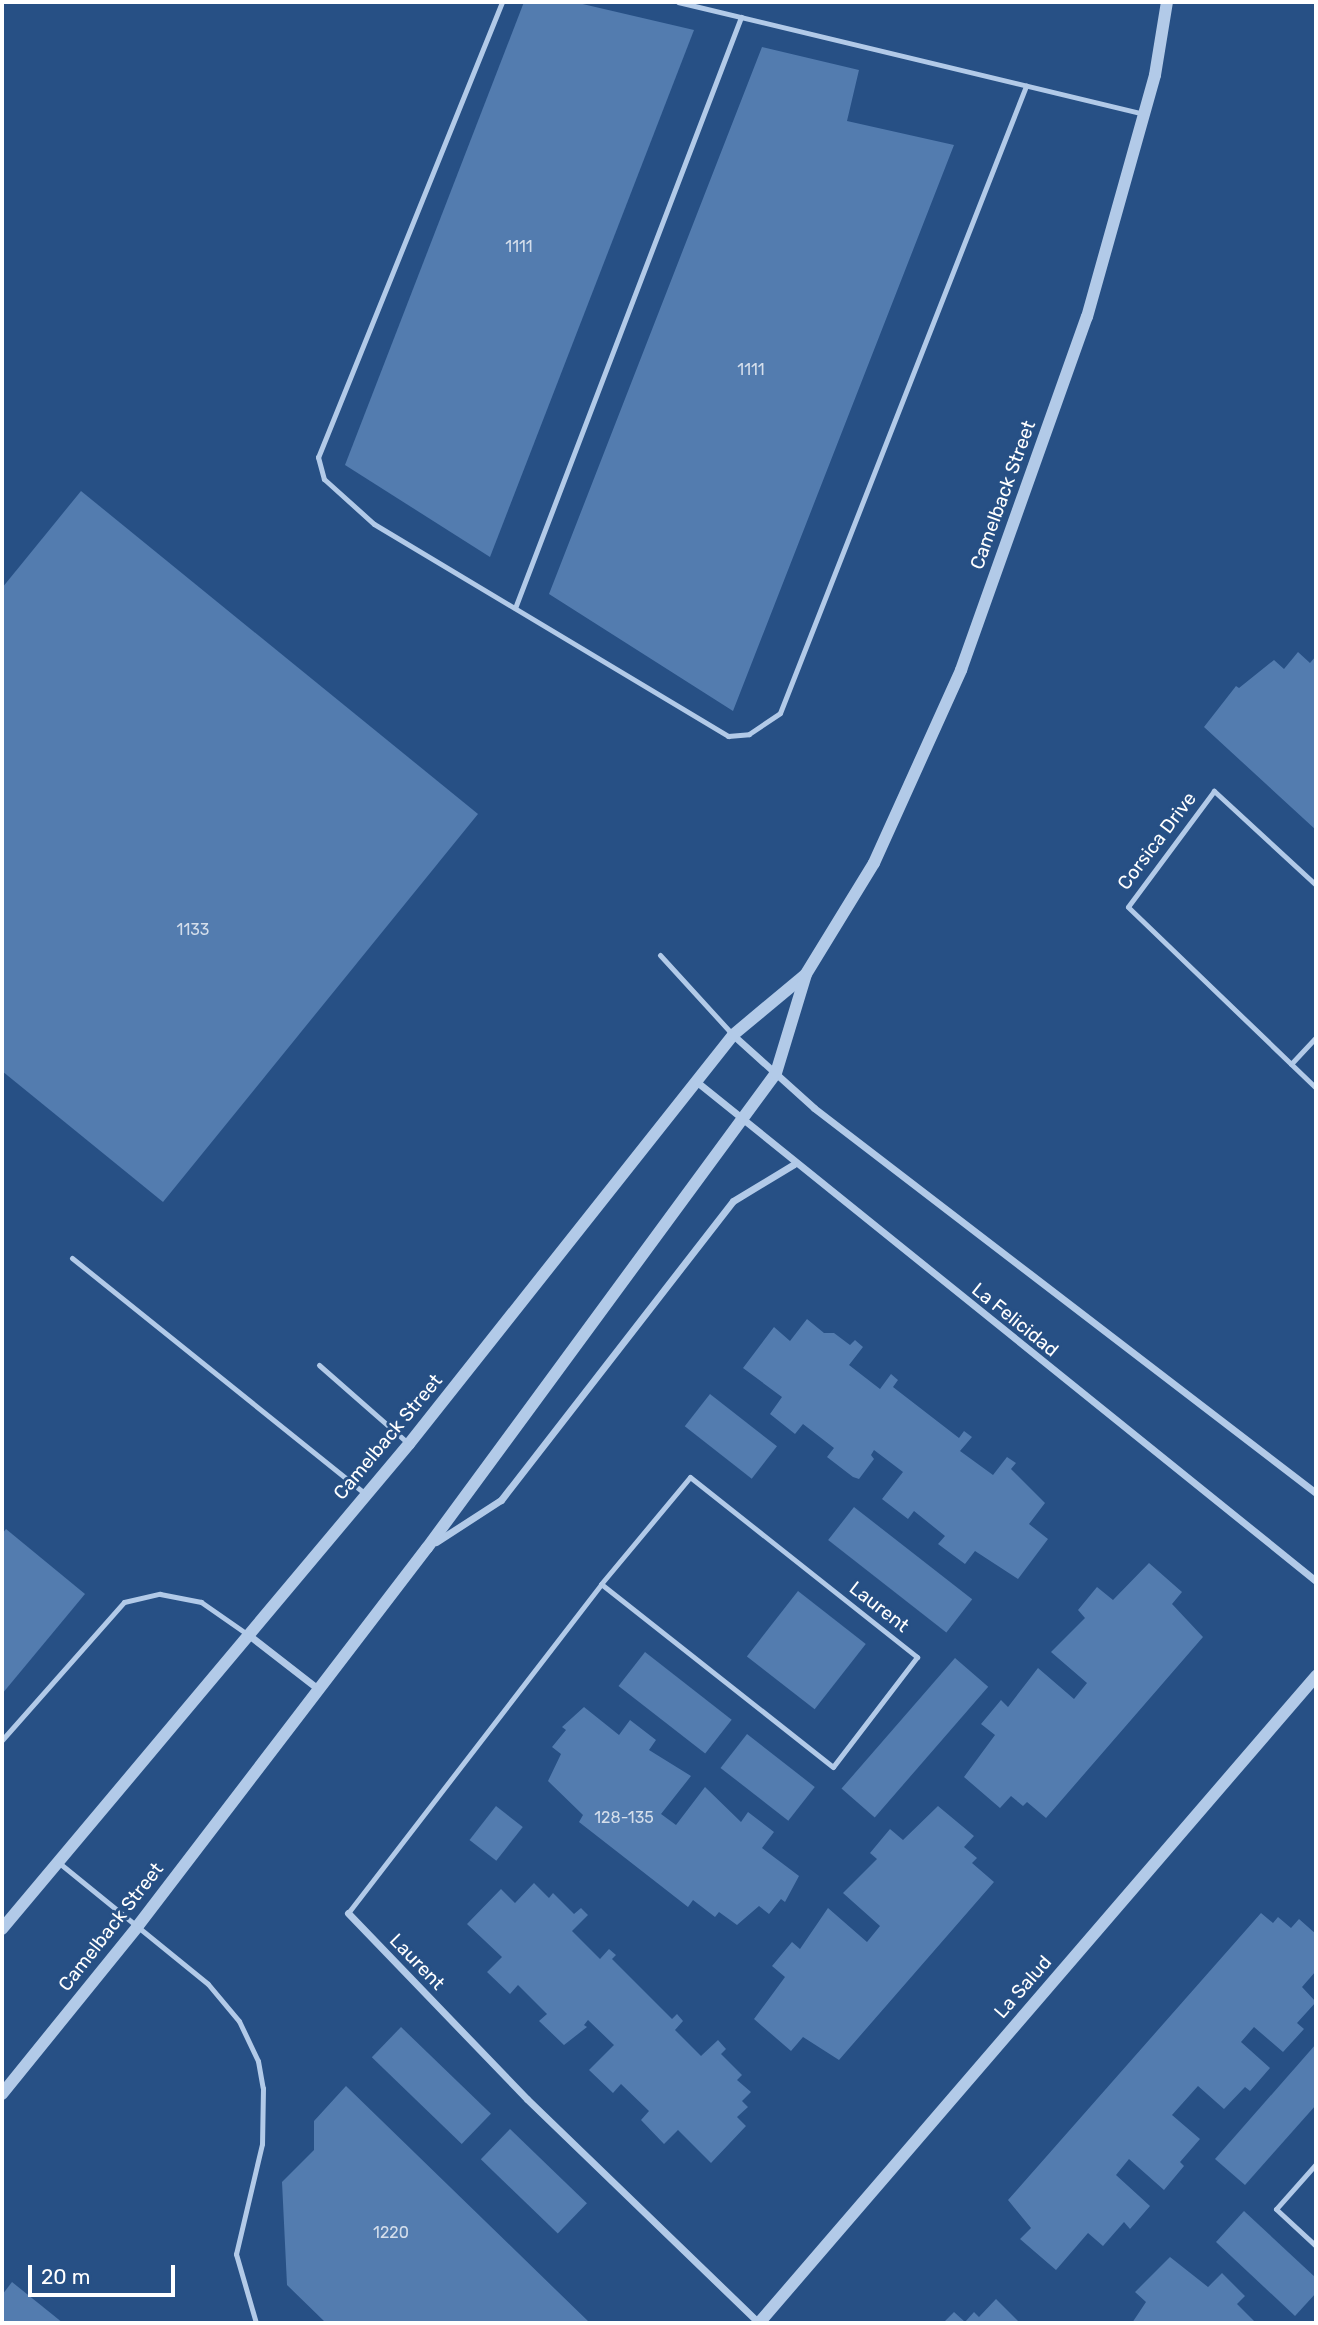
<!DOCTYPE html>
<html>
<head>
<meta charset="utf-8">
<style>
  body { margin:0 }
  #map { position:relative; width:1318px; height:2325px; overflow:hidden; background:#275085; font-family:Rubik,sans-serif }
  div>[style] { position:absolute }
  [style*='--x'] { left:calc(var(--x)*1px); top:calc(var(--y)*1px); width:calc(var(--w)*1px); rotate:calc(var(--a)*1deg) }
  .building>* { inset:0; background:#537caf; transform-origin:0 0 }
  .service>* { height:5px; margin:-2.5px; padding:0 2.5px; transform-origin:2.5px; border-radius:2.5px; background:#b2cae8 }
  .minor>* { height:7px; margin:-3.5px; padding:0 3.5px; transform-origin:3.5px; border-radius:3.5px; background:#b2cae8 }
  .tertiary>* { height:12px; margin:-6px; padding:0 6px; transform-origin:6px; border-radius:6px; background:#b2cae8 }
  span { translate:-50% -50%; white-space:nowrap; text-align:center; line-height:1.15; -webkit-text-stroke:6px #275085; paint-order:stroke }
  .number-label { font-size:16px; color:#d4deeb }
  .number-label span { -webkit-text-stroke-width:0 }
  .street-label { font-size:19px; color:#fff }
  .frame { position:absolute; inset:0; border:4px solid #fff; pointer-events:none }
  .scale { position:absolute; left:28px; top:2265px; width:147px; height:32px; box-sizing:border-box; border:4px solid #fff; border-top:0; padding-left:9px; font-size:21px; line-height:24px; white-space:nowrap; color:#fff; -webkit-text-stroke:5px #275085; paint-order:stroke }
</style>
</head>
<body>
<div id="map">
  <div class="building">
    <i style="clip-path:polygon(524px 2px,574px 2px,694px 30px,490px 557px,345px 465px)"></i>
    <i style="clip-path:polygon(762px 47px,859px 70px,847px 121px,954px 145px,733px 711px,549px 594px)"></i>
    <i style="clip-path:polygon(81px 491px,478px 814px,163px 1202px,2px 1071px,2px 588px)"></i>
    <i style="clip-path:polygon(1298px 652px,1310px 663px,1316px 656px,1316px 830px,1204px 727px,1236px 686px,1239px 688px,1274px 660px,1284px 669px)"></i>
    <i style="clip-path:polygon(807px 1319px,824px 1333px,834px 1333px,850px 1345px,855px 1340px,863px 1347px,849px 1365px,880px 1389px,891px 1374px,898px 1380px,893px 1387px,959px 1438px,964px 1431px,972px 1437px,960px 1451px,993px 1475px,1007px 1457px,1016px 1463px,1011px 1469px,1045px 1503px,1029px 1524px,1048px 1539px,1018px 1579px,975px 1551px,965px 1564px,938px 1544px,945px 1536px,914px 1511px,908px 1519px,882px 1499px,903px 1472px,874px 1450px,871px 1455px,874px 1459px,859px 1479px,853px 1477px,827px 1457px,834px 1448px,803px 1424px,795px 1434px,770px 1414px,782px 1397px,743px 1368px,774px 1327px,790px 1341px)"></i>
    <i style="left:710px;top:1394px;width:85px;height:41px;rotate:38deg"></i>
    <i style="left:854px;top:1507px;width:150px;height:42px;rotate:38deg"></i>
    <i style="clip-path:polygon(6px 1529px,85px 1594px,2px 1694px,2px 1534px)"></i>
    <i style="clip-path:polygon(1149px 1563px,1182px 1592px,1172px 1604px,1203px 1637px,1046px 1818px,1027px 1802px,1023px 1806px,1011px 1796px,1000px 1808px,964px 1777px,995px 1735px,981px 1724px,1001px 1700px,1008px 1707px,1038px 1668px,1074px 1699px,1087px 1683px,1051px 1652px,1085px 1618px,1078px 1610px,1097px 1587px,1113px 1600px)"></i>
    <i style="left:798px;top:1591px;width:86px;height:83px;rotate:38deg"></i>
    <i style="left:645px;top:1652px;width:110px;height:43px;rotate:38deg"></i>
    <i style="left:955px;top:1658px;width:44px;height:173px;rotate:41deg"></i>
    <i style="clip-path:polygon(584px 1707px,619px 1735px,630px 1720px,656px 1740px,649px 1750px,691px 1776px,661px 1814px,676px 1825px,705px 1787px,741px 1822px,748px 1812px,774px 1832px,762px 1848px,799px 1876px,785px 1902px,781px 1899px,769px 1914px,759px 1906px,737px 1925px,719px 1912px,715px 1917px,693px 1900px,688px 1907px,579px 1822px,583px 1815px,548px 1781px,561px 1754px,552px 1747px,566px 1730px,562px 1727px)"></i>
    <i style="left:747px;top:1734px;width:86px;height:43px;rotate:38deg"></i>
    <i style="left:496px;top:1806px;width:34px;height:43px;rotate:38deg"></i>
    <i style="clip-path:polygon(938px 1806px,974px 1836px,964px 1847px,977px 1858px,972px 1863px,994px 1882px,839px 2060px,803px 2037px,791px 2051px,754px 2019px,785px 1977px,772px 1966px,792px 1942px,800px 1949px,828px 1908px,867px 1942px,880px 1926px,843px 1893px,877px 1859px,870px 1853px,890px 1829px,903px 1840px)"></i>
    <i style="clip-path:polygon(534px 1883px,549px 1898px,553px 1893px,574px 1914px,581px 1908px,588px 1915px,572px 1931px,600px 1959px,609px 1949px,616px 1955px,612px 1959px,672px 2019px,677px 2014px,683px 2021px,675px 2030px,701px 2056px,718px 2040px,726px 2049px,721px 2054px,742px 2075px,737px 2080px,751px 2092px,742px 2101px,748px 2107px,737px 2117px,746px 2126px,711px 2163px,678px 2130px,664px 2144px,641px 2120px,649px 2111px,621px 2084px,613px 2093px,589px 2070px,614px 2045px,588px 2020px,584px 2025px,587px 2027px,564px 2045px,539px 2021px,547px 2014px,518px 1985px,510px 1994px,487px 1972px,502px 1957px,467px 1924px,501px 1889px,515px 1903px)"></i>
    <i style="clip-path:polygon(1261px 1913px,1273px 1923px,1278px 1917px,1291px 1928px,1299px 1919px,1316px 1934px,1316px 1971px,1302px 1987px,1316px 2002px,1297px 2023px,1304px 2029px,1283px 2052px,1254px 2027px,1241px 2042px,1270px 2068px,1250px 2091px,1245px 2087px,1224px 2109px,1198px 2086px,1172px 2115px,1200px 2139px,1180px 2162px,1184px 2166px,1164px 2190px,1129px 2159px,1116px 2175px,1150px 2206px,1130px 2229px,1124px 2222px,1103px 2246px,1088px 2233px,1056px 2270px,1020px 2239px,1031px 2228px,1008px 2200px)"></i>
    <i style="left:401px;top:2027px;width:125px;height:42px;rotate:44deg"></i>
    <i style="clip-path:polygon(1316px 2044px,1316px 2105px,1245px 2185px,1215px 2159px)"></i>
    <i style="clip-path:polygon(346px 2086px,590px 2323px,326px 2323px,287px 2285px,282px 2182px,314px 2150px,314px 2121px)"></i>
    <i style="left:510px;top:2129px;width:107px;height:42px;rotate:44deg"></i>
    <i style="clip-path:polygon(1244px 2211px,1316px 2278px,1316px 2293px,1295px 2316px,1216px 2242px)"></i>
    <i style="clip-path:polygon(1170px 2257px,1208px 2287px,1222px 2273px,1245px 2296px,1237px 2304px,1256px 2323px,1132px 2323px,1146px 2302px,1135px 2292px)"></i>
    <i style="clip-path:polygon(12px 2282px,63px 2323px,2px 2323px,2px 2295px)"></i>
    <i style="clip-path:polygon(996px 2299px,1020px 2323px,943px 2323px,954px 2312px,965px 2322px,974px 2312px,979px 2317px)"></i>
  </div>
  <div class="service">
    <i style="--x:502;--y:2;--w:491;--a:112"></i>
    <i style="--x:318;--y:457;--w:23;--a:75"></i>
    <i style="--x:324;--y:479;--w:67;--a:42"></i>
    <i style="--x:374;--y:524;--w:413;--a:30.9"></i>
    <i style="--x:728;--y:736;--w:21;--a:-5"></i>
    <i style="--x:749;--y:734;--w:37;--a:-34"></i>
    <i style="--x:780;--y:713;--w:674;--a:-68.58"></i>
    <i style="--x:678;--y:2;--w:479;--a:13.5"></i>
    <i style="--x:515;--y:608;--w:633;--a:-69.07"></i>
    <i style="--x:1316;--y:885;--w:139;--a:-137.3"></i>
    <i style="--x:1214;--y:791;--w:144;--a:126.6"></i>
    <i style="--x:1128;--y:907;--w:261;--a:43.9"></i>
    <i style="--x:660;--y:955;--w:108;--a:47.6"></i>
    <i style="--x:1291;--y:1064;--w:37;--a:-47"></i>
    <i style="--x:72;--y:1258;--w:377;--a:38.8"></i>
    <i style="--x:319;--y:1365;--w:120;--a:41.3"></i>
    <i style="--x:2;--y:1740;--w:184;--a:-48.5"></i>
    <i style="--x:124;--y:1602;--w:37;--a:-13"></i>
    <i style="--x:160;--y:1594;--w:42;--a:11"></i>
    <i style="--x:201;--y:1602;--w:56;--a:34.8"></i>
    <i style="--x:58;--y:1862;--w:193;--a:39.1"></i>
    <i style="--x:208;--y:1984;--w:48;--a:50"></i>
    <i style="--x:239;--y:2021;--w:44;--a:64.6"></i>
    <i style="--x:258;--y:2061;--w:27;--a:80"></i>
    <i style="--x:263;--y:2088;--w:56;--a:91"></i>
    <i style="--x:262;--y:2144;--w:113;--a:103.3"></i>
    <i style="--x:236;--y:2254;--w:72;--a:73.8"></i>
    <i style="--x:348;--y:1913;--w:415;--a:-52.4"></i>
    <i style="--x:601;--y:1584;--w:139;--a:-50.2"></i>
    <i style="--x:690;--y:1477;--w:290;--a:38.4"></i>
    <i style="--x:917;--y:1657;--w:138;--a:127.4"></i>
    <i style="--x:833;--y:1767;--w:295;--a:-141.7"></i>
    <i style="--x:1316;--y:2164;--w:60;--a:131.6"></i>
    <i style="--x:1276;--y:2209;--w:54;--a:42.8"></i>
  </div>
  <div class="minor">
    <i style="--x:733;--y:1035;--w:109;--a:42"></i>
    <i style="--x:814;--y:1108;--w:633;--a:37.49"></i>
    <i style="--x:697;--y:1082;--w:795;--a:38.87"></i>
    <i style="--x:436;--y:1542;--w:77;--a:-32.9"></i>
    <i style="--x:501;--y:1500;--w:378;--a:-52.2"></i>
    <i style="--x:733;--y:1201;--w:71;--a:-31.2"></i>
    <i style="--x:250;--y:1636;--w:86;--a:37.9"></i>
    <i style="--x:348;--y:1913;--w:258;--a:46.1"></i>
    <i style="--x:527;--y:2099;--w:322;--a:44"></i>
  </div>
  <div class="tertiary">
    <i style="--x:2;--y:1929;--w:633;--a:-50"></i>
    <i style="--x:409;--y:1444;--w:522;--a:-51.61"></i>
    <i style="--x:733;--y:1035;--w:94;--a:-39.8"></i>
    <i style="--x:2;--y:2094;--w:215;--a:-51"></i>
    <i style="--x:137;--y:1927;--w:477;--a:-52.6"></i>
    <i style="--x:427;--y:1548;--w:589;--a:-53.69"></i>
    <i style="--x:776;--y:1073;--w:103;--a:-73.1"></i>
    <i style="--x:806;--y:974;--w:130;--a:-58.5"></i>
    <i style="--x:874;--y:863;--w:212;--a:-65.7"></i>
    <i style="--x:961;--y:670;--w:375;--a:-70.4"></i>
    <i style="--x:1087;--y:317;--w:251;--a:-74.3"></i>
    <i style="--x:1155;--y:75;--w:74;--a:-80.7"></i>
    <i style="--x:759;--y:2323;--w:854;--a:-49.27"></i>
  </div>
  <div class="number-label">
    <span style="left:519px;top:247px">1111</span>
    <span style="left:751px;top:370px">1111</span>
    <span style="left:193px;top:930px">1133</span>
    <span style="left:624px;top:1818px">128-135</span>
    <span style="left:391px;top:2233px">1220</span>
  </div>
  <div class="street-label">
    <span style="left:1003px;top:495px;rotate:-70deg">Camelback Street</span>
    <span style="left:1157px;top:841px;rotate:-53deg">Corsica Drive</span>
    <span style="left:1015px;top:1320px;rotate:39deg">La Felicidad</span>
    <span style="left:388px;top:1437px;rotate:-50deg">Camelback Street</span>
    <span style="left:879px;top:1607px;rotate:38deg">Laurent</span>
    <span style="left:111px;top:1927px;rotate:-52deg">Camelback Street</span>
    <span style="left:417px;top:1962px;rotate:46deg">Laurent</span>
    <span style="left:1023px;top:1987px;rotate:-49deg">La Salud</span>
  </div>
  <div class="frame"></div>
  <div class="scale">20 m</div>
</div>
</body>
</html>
